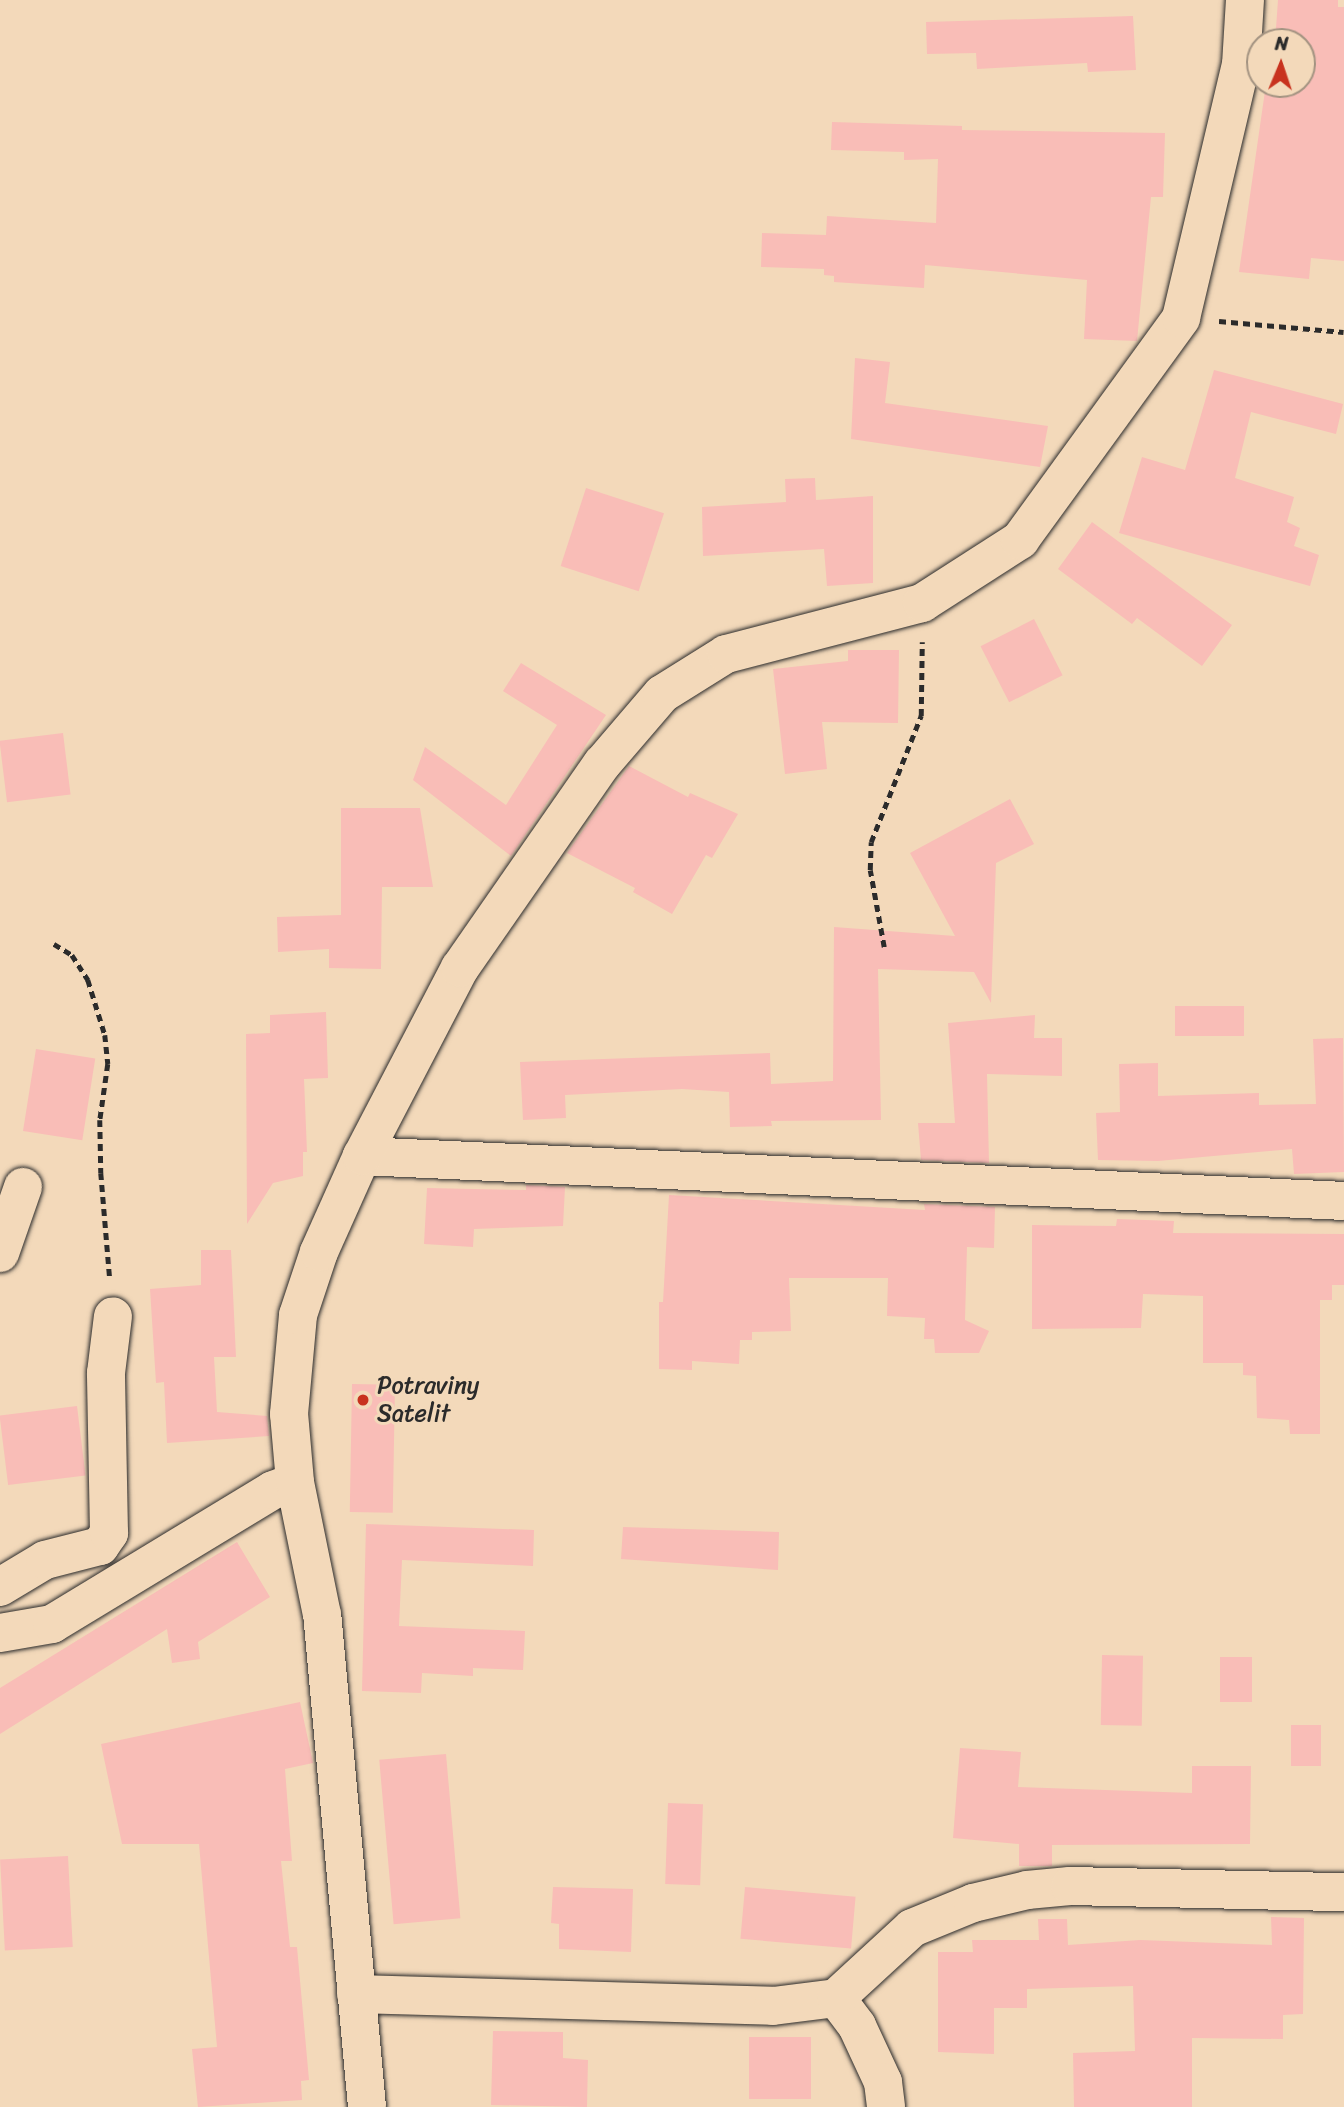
<!DOCTYPE html>
<html>
<head>
<meta charset="utf-8">
<style>
  body { margin:0 }
  #map { position:relative; width:1344px; height:2107px; overflow:hidden; background:#f3d9ba; font-family:Sriracha,sans-serif }
  div>[style] { position:absolute }
  [style*='--x'] { left:calc(var(--x)*1px); top:calc(var(--y)*1px); width:calc(var(--w)*1px); rotate:calc(var(--a)*1deg) }
  .building>* { inset:0; background:#f9bdb7; transform-origin:0 0 }
  .path>* { height:4.5px; margin-top:-2.25px; transform-origin:0; background:repeating-linear-gradient(90deg,#2b2b2b 0 7px,transparent 0 12px) }
  .roads { filter:drop-shadow(0 0 2px #2b2b2b) drop-shadow(0 0 2px #2b2b2b) }
  .minor>* { height:38px; margin:-19px; padding:0 19px; transform-origin:19px; border-radius:19px; background:#f3d9ba }
  .dots>* { width:19px; height:19px; translate:-50% -50%; box-sizing:border-box; border:4px solid #f3d9ba; border-radius:50% }
  span { translate:-50% -50%; white-space:nowrap; text-align:center; line-height:1.15; -webkit-text-stroke:6px #f3d9ba; paint-order:stroke }
  .poi-label { font-size:24px; color:#2b2b2b }
  .left { translate:0 -50%; text-align:left }
  .north { position:absolute; left:1246px; top:28px; width:70px; height:70px; box-sizing:border-box; background:#f3d9ba; border:2px solid #a39381; border-radius:50%; rotate:2deg; font-size:19px; font-weight:700; line-height:28px; text-align:center; color:#2b2b2b }
  .north::after { content:''; display:block; margin:auto; width:24px; height:32px; background:#c8321e; clip-path:polygon(50% 0,100% 100%,50% 72%,0 100%) }
</style>
</head>
<body>
<div id="map">
  <div class="building">
    <i style="clip-path:polygon(1278px 0,1338px 0,1338px 7px,1344px 7px,1344px 261px,1311px 258px,1309px 279px,1239px 272px,1266px 84px,1302px 84px,1302px 42px,1275px 42px)"></i>
    <i style="clip-path:polygon(1133px 16px,1136px 70px,1088px 72px,1087px 63px,977px 69px,976px 53px,927px 54px,926px 22px)"></i>
    <i style="clip-path:polygon(832px 122px,962px 126px,962px 130px,1165px 133px,1163px 197px,1151px 197px,1137px 341px,1084px 339px,1087px 280px,925px 265px,924px 288px,834px 282px,834px 276px,824px 275px,824px 269px,761px 267px,762px 233px,826px 235px,827px 216px,936px 223px,938px 159px,904px 160px,904px 152px,831px 150px)"></i>
    <i style="clip-path:polygon(855px 358px,890px 362px,885px 403px,1048px 426px,1040px 467px,851px 439px)"></i>
    <i style="clip-path:polygon(1214px 370px,1343px 404px,1336px 434px,1251px 412px,1235px 478px,1294px 497px,1287px 522px,1300px 528px,1294px 546px,1319px 555px,1310px 586px,1119px 533px,1142px 457px,1185px 470px)"></i>
    <i style="clip-path:polygon(815px 478px,816px 500px,873px 496px,873px 583px,827px 586px,824px 549px,703px 556px,702px 507px,786px 502px,785px 479px)"></i>
    <i style="left:586px;top:488px;width:82px;height:82px;rotate:18deg"></i>
    <i style="clip-path:polygon(1092px 522px,1232px 625px,1202px 666px,1137px 618px,1132px 624px,1058px 569px)"></i>
    <i style="left:1034px;top:619px;width:63px;height:60px;rotate:63deg"></i>
    <i style="clip-path:polygon(848px 650px,899px 650px,898px 723px,822px 722px,827px 769px,785px 774px,773px 669px,848px 661px)"></i>
    <i style="clip-path:polygon(521px 663px,606px 715px,511px 856px,413px 780px,425px 747px,506px 805px,557px 725px,503px 691px)"></i>
    <i style="left:63px;top:733px;width:62px;height:64px;rotate:83deg"></i>
    <i style="clip-path:polygon(629px 766px,688px 797px,690px 793px,738px 814px,712px 858px,706px 855px,672px 914px,633px 892px,635px 888px,567px 853px)"></i>
    <i style="clip-path:polygon(1010px 799px,1034px 844px,996px 863px,991px 1003px,974px 972px,878px 969px,881px 1120px,771px 1121px,772px 1126px,730px 1127px,729px 1092px,682px 1089px,565px 1095px,566px 1118px,523px 1120px,520px 1062px,770px 1053px,771px 1084px,833px 1081px,834px 927px,955px 936px,910px 853px)"></i>
    <i style="clip-path:polygon(341px 808px,420px 808px,433px 887px,382px 887px,381px 969px,329px 968px,329px 949px,278px 952px,277px 917px,341px 915px)"></i>
    <i style="left:1244px;top:1006px;width:30px;height:69px;rotate:90deg"></i>
    <i style="clip-path:polygon(326px 1012px,328px 1078px,304px 1079px,307px 1152px,303px 1152px,303px 1176px,273px 1183px,247px 1224px,246px 1034px,270px 1033px,270px 1015px)"></i>
    <i style="clip-path:polygon(1035px 1015px,1034px 1038px,1062px 1038px,1062px 1076px,987px 1074px,989px 1163px,921px 1160px,918px 1123px,955px 1123px,948px 1023px)"></i>
    <i style="clip-path:polygon(1343px 1038px,1344px 1172px,1294px 1174px,1292px 1149px,1158px 1161px,1098px 1160px,1096px 1113px,1120px 1112px,1119px 1064px,1158px 1063px,1158px 1096px,1259px 1093px,1259px 1105px,1316px 1104px,1313px 1039px)"></i>
    <i style="left:36px;top:1049px;width:60px;height:83px;rotate:9deg"></i>
    <i style="clip-path:polygon(526px 1185px,565px 1187px,563px 1226px,474px 1229px,473px 1247px,424px 1244px,427px 1188px,526px 1190px)"></i>
    <i style="clip-path:polygon(669px 1195px,925px 1210px,924px 1204px,995px 1207px,994px 1248px,967px 1247px,965px 1320px,989px 1331px,979px 1353px,935px 1353px,934px 1339px,924px 1339px,925px 1318px,887px 1316px,888px 1278px,789px 1278px,791px 1331px,752px 1332px,752px 1340px,740px 1340px,739px 1364px,692px 1361px,692px 1370px,659px 1369px,659px 1302px,663px 1302px)"></i>
    <i style="clip-path:polygon(1117px 1219px,1174px 1221px,1173px 1233px,1344px 1234px,1344px 1285px,1332px 1285px,1332px 1300px,1320px 1300px,1320px 1434px,1290px 1434px,1289px 1420px,1257px 1418px,1256px 1376px,1243px 1375px,1243px 1363px,1203px 1363px,1203px 1296px,1143px 1294px,1141px 1328px,1032px 1329px,1032px 1225px,1116px 1226px)"></i>
    <i style="clip-path:polygon(201px 1250px,231px 1250px,236px 1357px,214px 1357px,217px 1412px,267px 1416px,269px 1436px,167px 1443px,164px 1382px,156px 1383px,150px 1289px,201px 1285px)"></i>
    <i style="left:352px;top:1384px;width:43px;height:128px;rotate:1deg"></i>
    <i style="left:77px;top:1406px;width:70px;height:78px;rotate:83deg"></i>
    <i style="clip-path:polygon(366px 1524px,534px 1530px,533px 1566px,402px 1560px,399px 1626px,525px 1631px,523px 1670px,473px 1668px,473px 1676px,422px 1673px,421px 1693px,362px 1691px)"></i>
    <i style="clip-path:polygon(623px 1527px,779px 1532px,778px 1570px,621px 1559px)"></i>
    <i style="clip-path:polygon(237px 1542px,270px 1597px,198px 1642px,200px 1659px,172px 1663px,167px 1629px,0 1734px,0 1688px)"></i>
    <i style="left:1102px;top:1655px;width:41px;height:70px;rotate:1deg"></i>
    <i style="left:1220px;top:1657px;width:32px;height:45px"></i>
    <i style="clip-path:polygon(300px 1702px,313px 1763px,285px 1769px,292px 1861px,281px 1861px,290px 1947px,297px 1947px,309px 2080px,301px 2081px,302px 2100px,198px 2107px,192px 2049px,217px 2047px,199px 1844px,122px 1844px,101px 1744px)"></i>
    <i style="left:1291px;top:1725px;width:30px;height:41px"></i>
    <i style="clip-path:polygon(960px 1748px,1021px 1752px,1018px 1787px,1192px 1793px,1192px 1766px,1251px 1766px,1250px 1844px,1052px 1845px,1052px 1866px,1019px 1866px,1019px 1844px,953px 1838px)"></i>
    <i style="left:446px;top:1754px;width:165px;height:67px;rotate:85deg"></i>
    <i style="left:668px;top:1803px;width:35px;height:81px;rotate:2deg"></i>
    <i style="left:68px;top:1856px;width:91px;height:68px;rotate:87deg"></i>
    <i style="clip-path:polygon(553px 1887px,633px 1889px,631px 1952px,559px 1949px,559px 1924px,551px 1923px)"></i>
    <i style="left:745px;top:1887px;width:111px;height:52px;rotate:5deg"></i>
    <i style="clip-path:polygon(1271px 1917px,1304px 1918px,1303px 2014px,1283px 2015px,1283px 2039px,1192px 2038px,1192px 2107px,1074px 2107px,1073px 2053px,1135px 2051px,1133px 1986px,1027px 1989px,1027px 2008px,994px 2008px,994px 2054px,938px 2052px,938px 1952px,973px 1952px,972px 1940px,1039px 1940px,1038px 1919px,1067px 1919px,1068px 1945px,1140px 1940px,1272px 1945px)"></i>
    <i style="clip-path:polygon(493px 2031px,563px 2032px,563px 2058px,588px 2060px,587px 2107px,491px 2105px)"></i>
    <i style="left:749px;top:2037px;width:62px;height:62px"></i>
  </div>
  <div class="path">
    <i style="--x:1219;--y:321;--w:125;--a:5"></i>
    <i style="--x:54;--y:944;--w:21;--a:31"></i>
    <i style="--x:72;--y:955;--w:30;--a:57"></i>
    <i style="--x:88;--y:980;--w:58;--a:72.8"></i>
    <i style="--x:105;--y:1035;--w:29;--a:84"></i>
    <i style="--x:108;--y:1064;--w:57;--a:98.1"></i>
    <i style="--x:100;--y:1120;--w:53;--a:88.9"></i>
    <i style="--x:101;--y:1173;--w:107;--a:85.2"></i>
    <i style="--x:884;--y:947;--w:78;--a:-100.3"></i>
    <i style="--x:870;--y:870;--w:28;--a:-88"></i>
    <i style="--x:871;--y:842;--w:136;--a:-68.4"></i>
    <i style="--x:921;--y:716;--w:74;--a:-89.2"></i>
  </div>
  <div class="roads">
    <div class="minor">
      <i style="--x:362;--y:1156;--w:983;--a:2.62"></i>
      <i style="--x:0;--y:1253;--w:70;--a:-70.8"></i>
      <i style="--x:0;--y:1587;--w:52;--a:-31"></i>
      <i style="--x:45;--y:1560;--w:57;--a:-14.3"></i>
      <i style="--x:100;--y:1546;--w:16;--a:-55"></i>
      <i style="--x:109;--y:1533;--w:160;--a:-91.1"></i>
      <i style="--x:106;--y:1373;--w:57;--a:-83"></i>
      <i style="--x:0;--y:1633;--w:53;--a:-9.8"></i>
      <i style="--x:52;--y:1624;--w:258;--a:-31.2"></i>
      <i style="--x:273;--y:1490;--w:23;--a:-20"></i>
      <i style="--x:356;--y:1994;--w:417;--a:1.6"></i>
      <i style="--x:773;--y:2006;--w:64;--a:-7.2"></i>
      <i style="--x:836;--y:1998;--w:103;--a:-42.6"></i>
      <i style="--x:912;--y:1928;--w:66;--a:-22.3"></i>
      <i style="--x:973;--y:1903;--w:56;--a:-13.5"></i>
      <i style="--x:1027;--y:1890;--w:43;--a:-5.3"></i>
      <i style="--x:1070;--y:1886;--w:274;--a:1.3"></i>
      <i style="--x:836;--y:1998;--w:35;--a:53"></i>
      <i style="--x:857;--y:2026;--w:62;--a:65.1"></i>
      <i style="--x:883;--y:2082;--w:25;--a:83"></i>
      <i style="--x:367;--y:2107;--w:494;--a:-95.2"></i>
      <i style="--x:322;--y:1615;--w:136;--a:-101.5"></i>
      <i style="--x:295;--y:1482;--w:68;--a:-95"></i>
      <i style="--x:289;--y:1414;--w:99;--a:-84.8"></i>
      <i style="--x:298;--y:1315;--w:66;--a:-71.6"></i>
      <i style="--x:319;--y:1252;--w:105;--a:-65.9"></i>
      <i style="--x:362;--y:1156;--w:212;--a:-62.5"></i>
      <i style="--x:460;--y:968;--w:249;--a:-55.2"></i>
      <i style="--x:602;--y:764;--w:92;--a:-49.4"></i>
      <i style="--x:662;--y:694;--w:75;--a:-32"></i>
      <i style="--x:726;--y:654;--w:203;--a:-14.6"></i>
      <i style="--x:922;--y:603;--w:117;--a:-32.7"></i>
      <i style="--x:1020;--y:540;--w:274;--a:-54"></i>
      <i style="--x:1181;--y:318;--w:260;--a:-76.7"></i>
      <i style="--x:1241;--y:65;--w:65;--a:-86.5"></i>
    </div>
  </div>
  <div class="dots">
    <i style="left:363px;top:1400px;background:#c8321e"></i>
  </div>
  <div class="poi-label">
    <span class="left" style="left:377px;top:1400px">Potraviny<br>Satelit</span>
  </div>
  <div class="north">N</div>
</div>
</body>
</html>
